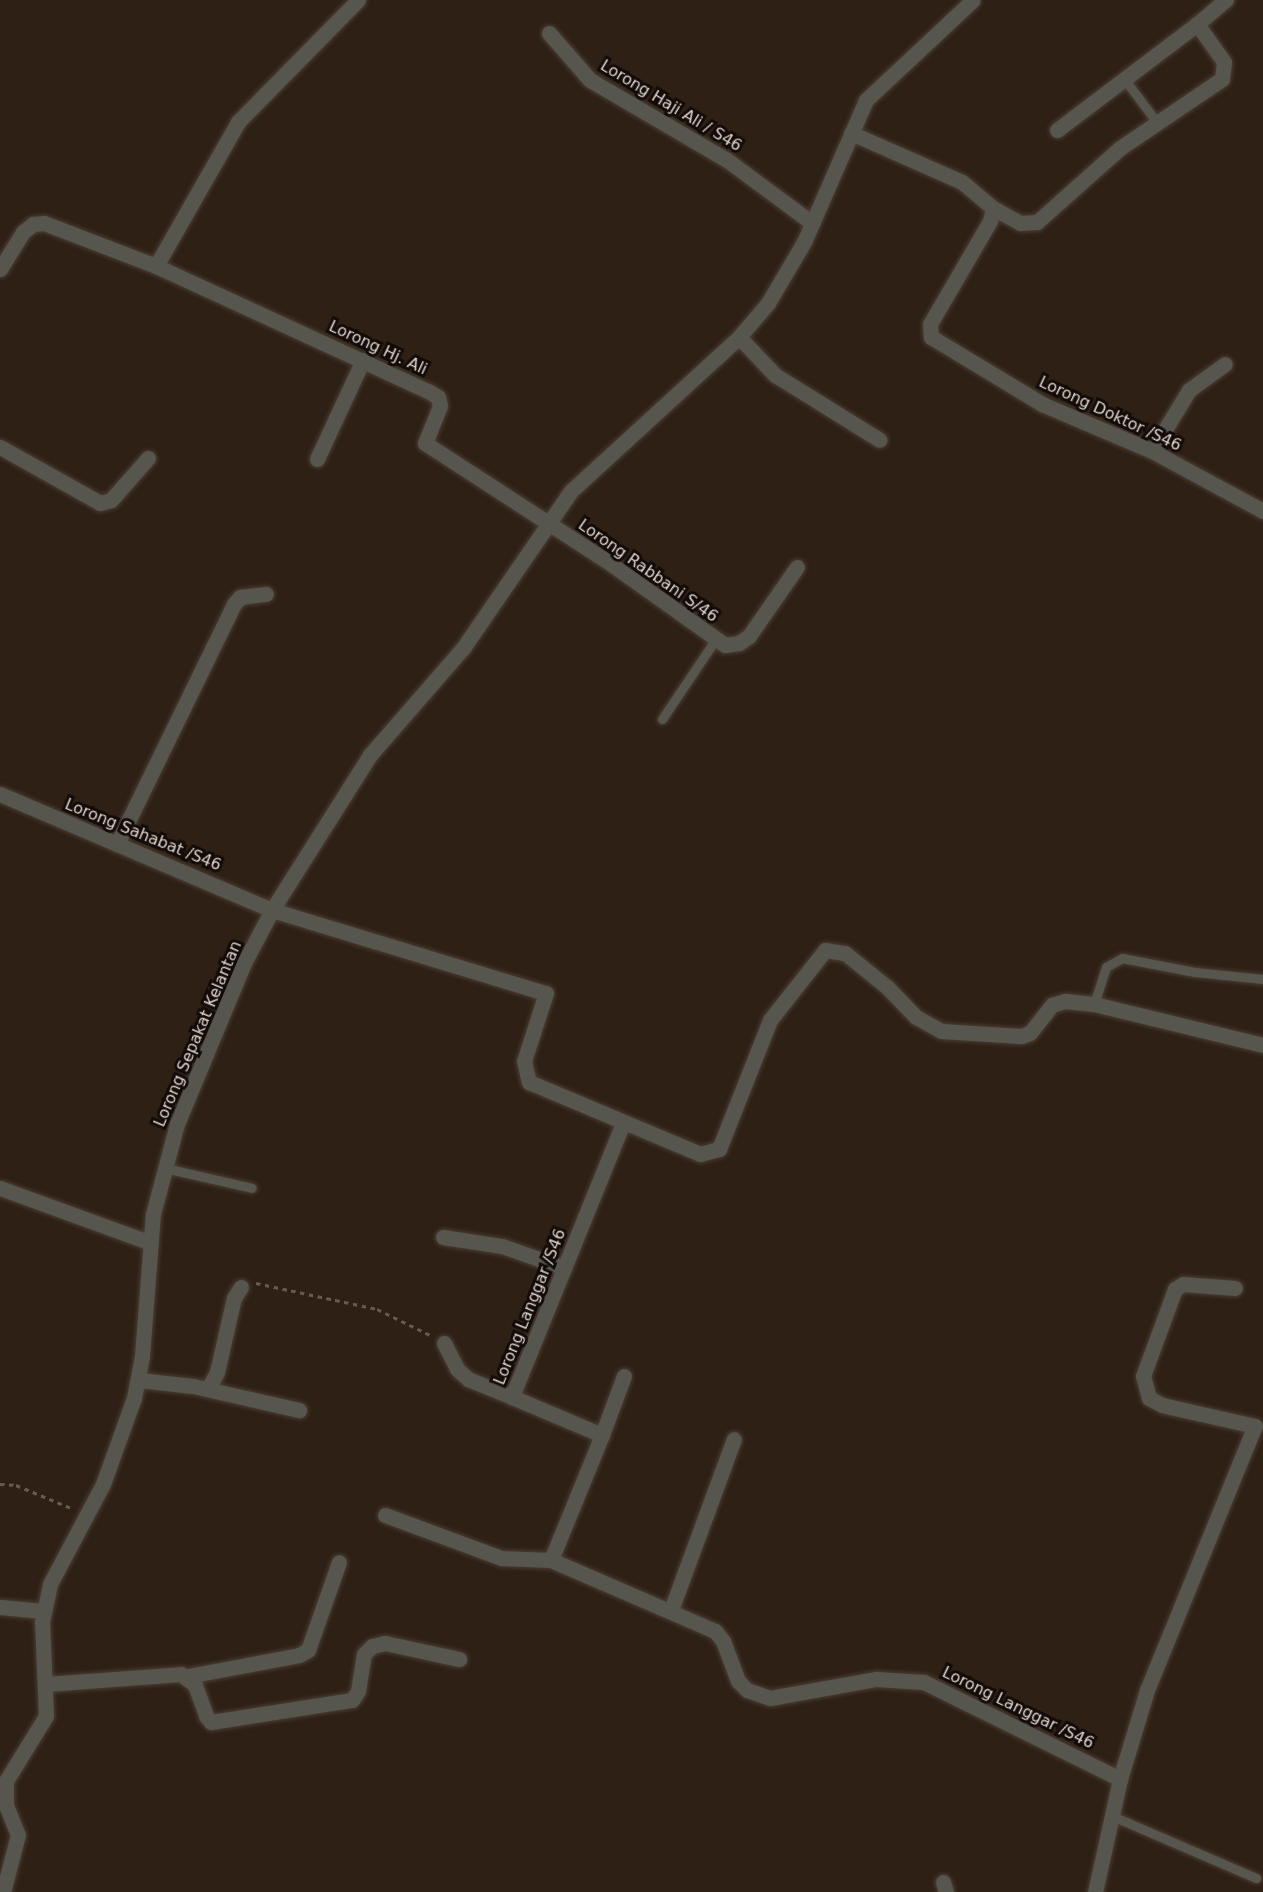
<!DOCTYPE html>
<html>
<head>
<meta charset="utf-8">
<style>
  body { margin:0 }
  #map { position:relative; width:1263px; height:1892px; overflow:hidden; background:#2e2015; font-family:"DejaVu Sans",sans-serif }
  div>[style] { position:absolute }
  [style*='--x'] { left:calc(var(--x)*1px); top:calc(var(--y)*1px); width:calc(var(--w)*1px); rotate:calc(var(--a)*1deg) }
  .path>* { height:3px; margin-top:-1.5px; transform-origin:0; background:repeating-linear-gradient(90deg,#675b51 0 4.5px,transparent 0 9px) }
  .roads { filter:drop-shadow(0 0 2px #4a3d32) drop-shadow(0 0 2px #4a3d32) }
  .lane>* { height:9px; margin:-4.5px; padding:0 4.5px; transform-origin:4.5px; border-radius:4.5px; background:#56564e }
  .street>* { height:15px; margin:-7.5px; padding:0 7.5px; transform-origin:7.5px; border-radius:7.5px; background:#56564e }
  span { translate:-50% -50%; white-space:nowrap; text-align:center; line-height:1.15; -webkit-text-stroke:6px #120b07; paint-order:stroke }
  .street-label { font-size:16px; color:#ded4cd }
</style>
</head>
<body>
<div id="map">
  <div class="path">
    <i style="--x:256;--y:1283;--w:124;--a:12.1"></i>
    <i style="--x:377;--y:1309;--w:61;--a:26.1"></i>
    <i style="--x:0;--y:1484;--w:16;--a:4"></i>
    <i style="--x:16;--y:1485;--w:60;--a:22.7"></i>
  </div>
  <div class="roads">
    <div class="lane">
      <i style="--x:1125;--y:80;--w:51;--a:52.9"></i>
      <i style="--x:662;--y:719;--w:95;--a:-56.1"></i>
      <i style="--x:1094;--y:1004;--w:39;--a:-72"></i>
      <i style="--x:1106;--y:967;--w:18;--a:-29"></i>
      <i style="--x:1122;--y:958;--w:74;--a:10.9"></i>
      <i style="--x:1195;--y:972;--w:68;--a:5.9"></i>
      <i style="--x:165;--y:1168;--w:89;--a:12.9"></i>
      <i style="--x:1112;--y:1816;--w:157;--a:23.3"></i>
    </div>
    <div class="street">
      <i style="--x:549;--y:33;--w:62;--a:48.9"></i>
      <i style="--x:590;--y:80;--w:159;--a:30.3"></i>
      <i style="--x:727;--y:160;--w:106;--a:36.5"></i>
      <i style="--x:1057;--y:130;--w:176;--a:-37.1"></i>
      <i style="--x:851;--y:133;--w:121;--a:23.8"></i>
      <i style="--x:962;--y:182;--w:40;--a:40"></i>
      <i style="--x:993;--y:208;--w:13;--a:103"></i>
      <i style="--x:990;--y:221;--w:119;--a:120.2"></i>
      <i style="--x:930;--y:324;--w:13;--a:86"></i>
      <i style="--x:931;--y:337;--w:130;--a:31.1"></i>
      <i style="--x:1042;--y:404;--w:120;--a:23.1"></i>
      <i style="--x:1152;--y:451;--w:126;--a:28.4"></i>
      <i style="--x:993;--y:208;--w:31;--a:29"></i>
      <i style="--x:1020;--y:223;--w:17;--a:-3"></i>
      <i style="--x:1037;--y:222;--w:111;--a:-41.7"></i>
      <i style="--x:1120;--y:148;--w:123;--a:-34.1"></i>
      <i style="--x:1222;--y:79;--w:17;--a:-83"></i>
      <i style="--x:1224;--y:62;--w:47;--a:-125.4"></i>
      <i style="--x:1197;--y:24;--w:38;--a:-40"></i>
      <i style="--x:156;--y:266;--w:166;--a:-60.3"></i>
      <i style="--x:238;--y:122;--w:171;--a:-45.5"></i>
      <i style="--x:0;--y:269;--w:44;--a:-58.1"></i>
      <i style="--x:23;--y:232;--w:13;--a:-39"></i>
      <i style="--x:33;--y:224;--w:11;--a:-5"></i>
      <i style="--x:44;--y:223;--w:120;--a:21"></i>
      <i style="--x:156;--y:266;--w:299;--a:24.7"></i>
      <i style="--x:428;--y:391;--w:12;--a:31"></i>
      <i style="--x:438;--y:397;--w:9;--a:77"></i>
      <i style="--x:440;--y:406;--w:40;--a:112"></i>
      <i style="--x:425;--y:443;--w:222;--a:33"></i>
      <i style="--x:611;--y:564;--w:140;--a:35.4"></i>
      <i style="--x:725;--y:645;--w:14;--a:-8"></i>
      <i style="--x:739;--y:643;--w:12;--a:-35"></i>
      <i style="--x:749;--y:636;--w:84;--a:-55.2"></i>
      <i style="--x:739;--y:337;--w:52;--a:46.5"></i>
      <i style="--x:775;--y:375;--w:123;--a:31.8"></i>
      <i style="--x:0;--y:447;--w:115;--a:29.2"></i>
      <i style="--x:100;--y:503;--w:11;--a:-15"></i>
      <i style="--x:111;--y:500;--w:56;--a:-48.6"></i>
      <i style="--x:1152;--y:451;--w:71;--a:-58.8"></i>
      <i style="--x:1189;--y:390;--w:44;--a:-35.8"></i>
      <i style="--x:317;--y:459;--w:109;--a:-65.1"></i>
      <i style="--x:0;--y:794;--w:296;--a:23.1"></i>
      <i style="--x:272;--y:910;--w:286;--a:16.9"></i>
      <i style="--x:546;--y:993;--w:71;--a:107.9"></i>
      <i style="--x:524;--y:1061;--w:22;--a:77"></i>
      <i style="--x:529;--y:1082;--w:186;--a:22.8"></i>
      <i style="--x:700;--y:1154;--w:20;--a:-15"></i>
      <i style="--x:719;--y:1149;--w:139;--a:-68.4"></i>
      <i style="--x:770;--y:1020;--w:89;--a:-51.8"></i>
      <i style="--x:825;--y:950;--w:20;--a:9"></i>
      <i style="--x:845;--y:953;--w:54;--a:39"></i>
      <i style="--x:887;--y:987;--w:42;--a:46"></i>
      <i style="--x:916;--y:1017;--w:29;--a:29"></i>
      <i style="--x:941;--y:1031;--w:80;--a:3.6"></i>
      <i style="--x:1021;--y:1036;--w:9;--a:-18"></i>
      <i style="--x:1030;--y:1033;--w:36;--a:-52"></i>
      <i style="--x:1052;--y:1005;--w:14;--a:-17"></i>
      <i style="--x:1065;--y:1001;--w:29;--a:6"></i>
      <i style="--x:1094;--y:1004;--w:174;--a:13.6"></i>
      <i style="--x:117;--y:844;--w:267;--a:-64"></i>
      <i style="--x:234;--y:604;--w:9;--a:-49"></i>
      <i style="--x:240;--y:597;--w:26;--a:-7"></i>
      <i style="--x:623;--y:1123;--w:296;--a:112.1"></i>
      <i style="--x:512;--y:1397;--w:98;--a:22.9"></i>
      <i style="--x:602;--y:1435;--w:135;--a:112.2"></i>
      <i style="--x:551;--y:1560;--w:179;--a:23.4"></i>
      <i style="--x:715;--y:1631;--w:13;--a:51"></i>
      <i style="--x:723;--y:1641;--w:43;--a:69.4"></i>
      <i style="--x:738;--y:1681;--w:13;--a:45"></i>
      <i style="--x:747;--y:1690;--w:24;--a:19"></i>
      <i style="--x:770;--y:1698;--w:108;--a:-10.2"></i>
      <i style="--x:876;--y:1679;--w:48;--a:3.6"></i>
      <i style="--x:924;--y:1682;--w:219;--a:26.3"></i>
      <i style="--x:0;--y:1188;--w:158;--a:20"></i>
      <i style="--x:443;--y:1237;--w:60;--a:8.7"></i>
      <i style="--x:502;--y:1246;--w:66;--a:19.5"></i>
      <i style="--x:444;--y:1343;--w:29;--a:63"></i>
      <i style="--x:457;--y:1369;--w:15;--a:42"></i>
      <i style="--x:468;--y:1379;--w:48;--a:22.2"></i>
      <i style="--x:139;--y:1380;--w:54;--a:6.3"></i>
      <i style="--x:193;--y:1386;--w:109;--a:12.8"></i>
      <i style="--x:208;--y:1389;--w:19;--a:-62"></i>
      <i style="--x:217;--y:1372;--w:76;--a:-77.1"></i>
      <i style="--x:234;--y:1298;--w:13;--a:-58"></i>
      <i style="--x:602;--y:1435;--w:63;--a:-69.6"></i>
      <i style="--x:385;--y:1515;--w:124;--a:20.3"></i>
      <i style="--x:501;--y:1558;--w:50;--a:2.3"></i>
      <i style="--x:0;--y:1607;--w:44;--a:5.2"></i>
      <i style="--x:671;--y:1610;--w:182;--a:-69.8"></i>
      <i style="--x:188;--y:1676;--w:113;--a:-10.7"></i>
      <i style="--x:299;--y:1655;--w:10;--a:-29"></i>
      <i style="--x:308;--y:1650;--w:93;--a:-70.6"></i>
      <i style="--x:46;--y:1684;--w:135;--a:-4.2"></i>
      <i style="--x:181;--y:1674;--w:18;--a:38"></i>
      <i style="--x:195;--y:1685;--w:33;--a:70"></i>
      <i style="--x:206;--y:1716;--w:8;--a:50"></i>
      <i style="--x:211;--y:1722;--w:143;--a:-8.9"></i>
      <i style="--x:352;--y:1700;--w:11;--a:-56"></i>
      <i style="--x:358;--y:1691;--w:37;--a:-81"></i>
      <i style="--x:364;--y:1654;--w:11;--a:-45"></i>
      <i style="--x:372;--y:1646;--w:13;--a:-13"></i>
      <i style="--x:385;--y:1643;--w:76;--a:12.2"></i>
      <i style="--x:943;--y:1882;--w:10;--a:73"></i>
      <i style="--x:3;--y:1892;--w:59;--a:-75.3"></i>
      <i style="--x:18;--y:1835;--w:31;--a:-112"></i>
      <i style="--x:6;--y:1806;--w:25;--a:-90"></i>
      <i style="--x:6;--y:1781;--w:76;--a:-58.4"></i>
      <i style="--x:46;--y:1716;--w:94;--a:-92.4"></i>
      <i style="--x:42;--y:1622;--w:39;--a:-78"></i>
      <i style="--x:50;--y:1584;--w:113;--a:-62.1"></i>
      <i style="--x:103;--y:1484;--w:91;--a:-70.2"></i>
      <i style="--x:134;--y:1398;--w:43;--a:-79.2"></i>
      <i style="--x:142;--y:1356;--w:142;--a:-85.6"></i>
      <i style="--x:153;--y:1214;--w:93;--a:-75.1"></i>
      <i style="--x:177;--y:1124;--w:174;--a:-67.4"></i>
      <i style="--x:244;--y:963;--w:60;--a:-62.2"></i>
      <i style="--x:272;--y:910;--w:183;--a:-57.7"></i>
      <i style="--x:370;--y:755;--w:142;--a:-49"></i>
      <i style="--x:463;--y:648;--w:191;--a:-55.5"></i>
      <i style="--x:571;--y:491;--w:228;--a:-42.5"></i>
      <i style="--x:739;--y:337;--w:45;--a:-49.5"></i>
      <i style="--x:768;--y:303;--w:71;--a:-59.5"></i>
      <i style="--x:804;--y:242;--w:155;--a:-66.4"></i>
      <i style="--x:866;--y:100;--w:146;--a:-43.1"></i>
      <i style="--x:1095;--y:1892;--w:116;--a:-77.5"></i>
      <i style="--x:1120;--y:1779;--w:93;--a:-73.1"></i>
      <i style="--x:1147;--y:1690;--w:285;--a:-67.8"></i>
      <i style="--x:1255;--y:1426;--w:95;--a:-167.3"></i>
      <i style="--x:1162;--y:1405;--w:15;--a:-152"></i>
      <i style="--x:1149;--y:1398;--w:23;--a:-105"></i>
      <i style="--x:1143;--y:1376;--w:93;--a:-69.8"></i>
      <i style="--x:1175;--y:1289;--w:9;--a:-32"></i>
      <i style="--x:1183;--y:1284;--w:52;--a:4.4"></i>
    </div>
  </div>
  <div class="street-label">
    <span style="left:671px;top:106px;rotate:31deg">Lorong Haji Ali / S46</span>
    <span style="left:378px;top:348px;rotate:25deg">Lorong Hj. Ali</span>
    <span style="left:1110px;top:414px;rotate:25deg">Lorong Doktor /S46</span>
    <span style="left:648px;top:571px;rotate:35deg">Lorong Rabbani S/46</span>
    <span style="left:143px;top:835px;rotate:22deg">Lorong Sahabat /S46</span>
    <span style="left:198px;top:1034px;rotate:-67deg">Lorong Sepakat Kelantan</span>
    <span style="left:530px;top:1307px;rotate:-68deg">Lorong Langgar /S46</span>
    <span style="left:1018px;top:1708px;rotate:26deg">Lorong Langgar /S46</span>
  </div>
</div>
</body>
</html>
